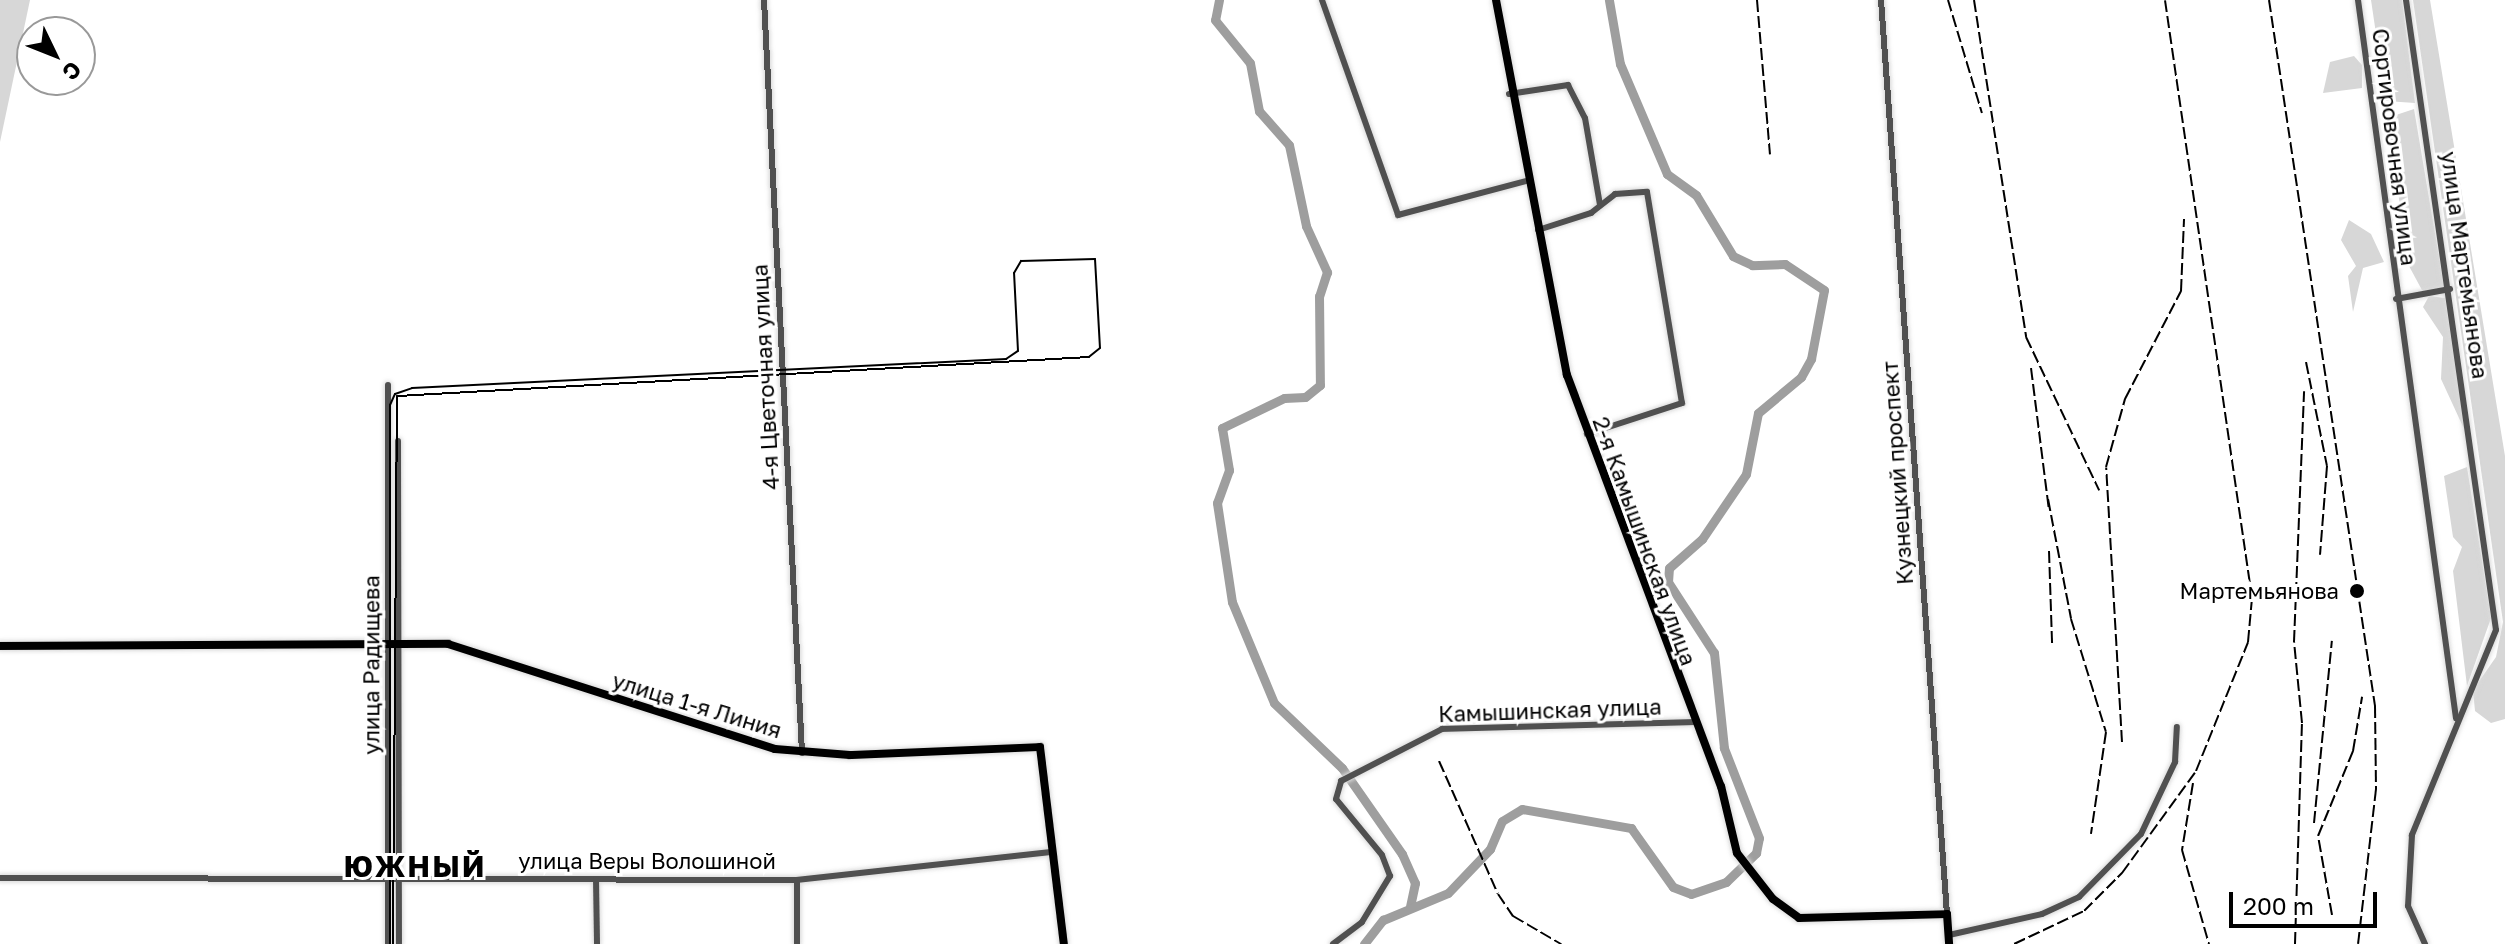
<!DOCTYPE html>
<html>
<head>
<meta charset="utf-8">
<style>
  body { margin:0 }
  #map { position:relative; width:2505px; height:944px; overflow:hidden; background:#fff; font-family:"Golos Text",sans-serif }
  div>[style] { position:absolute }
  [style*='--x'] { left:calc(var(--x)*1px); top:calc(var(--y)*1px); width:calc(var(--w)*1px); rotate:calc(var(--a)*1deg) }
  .green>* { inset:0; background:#d7d7d7 }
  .river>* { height:9px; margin:-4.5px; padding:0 4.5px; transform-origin:4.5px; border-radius:4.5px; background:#9e9e9e }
  .roads { filter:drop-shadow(0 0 2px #dbdbdb) drop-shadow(0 0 2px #dbdbdb) }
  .minor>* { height:6px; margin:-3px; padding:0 3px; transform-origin:3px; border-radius:3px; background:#505050 }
  .major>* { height:8px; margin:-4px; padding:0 4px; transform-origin:4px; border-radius:4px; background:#000 }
  .tram>* { height:2px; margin:-1px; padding:0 1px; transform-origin:1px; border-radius:1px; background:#000 }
  .rail>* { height:2px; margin-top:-1px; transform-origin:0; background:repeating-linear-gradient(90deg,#000 0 12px,transparent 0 16px) }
  .dots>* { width:22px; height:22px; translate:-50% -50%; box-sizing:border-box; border:4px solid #fff; border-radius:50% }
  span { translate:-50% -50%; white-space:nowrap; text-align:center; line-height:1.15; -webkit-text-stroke:6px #fff; paint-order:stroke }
  .street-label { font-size:22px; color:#000 }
  .poi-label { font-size:22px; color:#000 }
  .right { translate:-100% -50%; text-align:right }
  .district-label { font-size:30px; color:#000; font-weight:700; letter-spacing:2px }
  .north { position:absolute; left:16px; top:16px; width:80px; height:80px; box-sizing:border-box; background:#fff; border:2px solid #999; border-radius:50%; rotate:133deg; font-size:22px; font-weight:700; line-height:32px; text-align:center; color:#000 }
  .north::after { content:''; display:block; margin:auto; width:28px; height:36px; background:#000; clip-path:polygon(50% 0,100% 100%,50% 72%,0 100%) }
  .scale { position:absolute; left:2229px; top:892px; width:148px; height:36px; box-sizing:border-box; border:4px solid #000; border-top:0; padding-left:10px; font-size:24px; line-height:28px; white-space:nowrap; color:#000; -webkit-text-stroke:6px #fff; paint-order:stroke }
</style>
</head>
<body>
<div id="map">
  <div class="green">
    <i style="clip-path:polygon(0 0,30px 0,0 142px)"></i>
    <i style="clip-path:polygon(2371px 0,2402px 0,2415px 103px,2386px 101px)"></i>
    <i style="clip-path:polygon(2413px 0,2430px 0,2505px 456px,2505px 719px,2491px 723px,2475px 711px,2473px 690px,2496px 657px,2503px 622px)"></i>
    <i style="clip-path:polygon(2354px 56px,2362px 65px,2362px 88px,2323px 93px,2330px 62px)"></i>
    <i style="clip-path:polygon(2414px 109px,2444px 287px,2423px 292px,2409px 266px,2387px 118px)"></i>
    <i style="clip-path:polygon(2349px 220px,2371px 234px,2384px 262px,2363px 268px,2353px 312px,2348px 276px,2356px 266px,2341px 240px)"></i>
    <i style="clip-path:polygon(2429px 296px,2445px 298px,2465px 431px,2441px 379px,2443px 337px,2423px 307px)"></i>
    <i style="clip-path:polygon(2467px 467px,2491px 618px,2467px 686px,2453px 571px,2462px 547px,2453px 537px,2444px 476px)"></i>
  </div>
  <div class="river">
    <i style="--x:1219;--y:0;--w:20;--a:101"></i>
    <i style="--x:1215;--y:20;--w:55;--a:50.9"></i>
    <i style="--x:1250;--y:63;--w:49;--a:79.4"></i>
    <i style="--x:1259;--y:111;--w:45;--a:48.6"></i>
    <i style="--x:1289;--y:145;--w:83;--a:78.1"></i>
    <i style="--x:1306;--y:226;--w:51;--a:65.5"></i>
    <i style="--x:1327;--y:272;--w:25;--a:108"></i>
    <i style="--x:1319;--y:296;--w:89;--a:89.4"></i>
    <i style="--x:1320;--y:385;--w:19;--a:141"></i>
    <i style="--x:1305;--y:397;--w:21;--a:177"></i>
    <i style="--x:1284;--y:398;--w:69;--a:154.2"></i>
    <i style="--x:1222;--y:428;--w:43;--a:80.5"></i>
    <i style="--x:1229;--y:470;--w:35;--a:110"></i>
    <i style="--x:1217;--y:503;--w:100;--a:81.4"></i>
    <i style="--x:1232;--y:602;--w:109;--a:67.4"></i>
    <i style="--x:1274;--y:703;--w:94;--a:43.7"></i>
    <i style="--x:1342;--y:768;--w:105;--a:55.1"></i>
    <i style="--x:1402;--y:854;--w:32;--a:66"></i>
    <i style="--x:1415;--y:883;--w:24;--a:102"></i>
    <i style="--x:1364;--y:944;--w:31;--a:-52"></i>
    <i style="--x:1383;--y:920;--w:70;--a:-22.6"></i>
    <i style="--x:1448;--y:893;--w:61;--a:-46.3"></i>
    <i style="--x:1490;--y:849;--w:30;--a:-67"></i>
    <i style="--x:1502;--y:821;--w:23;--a:-31"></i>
    <i style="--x:1522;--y:809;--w:111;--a:9.9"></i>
    <i style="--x:1631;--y:828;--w:72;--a:54.6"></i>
    <i style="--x:1673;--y:887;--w:19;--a:21"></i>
    <i style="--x:1691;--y:894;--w:37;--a:-19"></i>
    <i style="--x:1726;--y:882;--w:42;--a:-44"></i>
    <i style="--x:1756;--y:853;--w:15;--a:-79"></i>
    <i style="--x:1759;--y:838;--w:97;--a:-111.3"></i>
    <i style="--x:1724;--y:748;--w:96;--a:-96"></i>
    <i style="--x:1714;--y:653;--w:85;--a:-122.9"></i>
    <i style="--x:1668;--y:582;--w:14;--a:-86"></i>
    <i style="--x:1669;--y:568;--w:44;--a:-41.3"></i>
    <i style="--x:1702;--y:539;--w:78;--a:-55.9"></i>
    <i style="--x:1746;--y:474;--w:62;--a:-78.9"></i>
    <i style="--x:1758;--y:413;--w:56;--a:-39.9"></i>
    <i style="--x:1801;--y:377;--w:21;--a:-61"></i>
    <i style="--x:1811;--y:359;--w:70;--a:-79.3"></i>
    <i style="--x:1824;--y:290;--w:47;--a:-146.3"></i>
    <i style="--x:1785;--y:264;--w:33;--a:178"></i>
    <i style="--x:1752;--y:265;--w:21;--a:-155"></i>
    <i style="--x:1733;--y:256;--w:71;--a:-121.2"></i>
    <i style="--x:1696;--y:195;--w:36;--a:-144"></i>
    <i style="--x:1667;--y:174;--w:120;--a:-113.1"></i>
    <i style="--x:1620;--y:64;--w:65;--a:-99.8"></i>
  </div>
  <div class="roads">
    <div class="minor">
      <i style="--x:764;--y:0;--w:754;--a:87.11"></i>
      <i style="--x:1322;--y:0;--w:228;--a:70.5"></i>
      <i style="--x:1398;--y:215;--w:132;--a:-14.9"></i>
      <i style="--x:1881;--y:0;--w:916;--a:85.87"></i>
      <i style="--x:2358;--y:0;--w:725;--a:82.23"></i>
      <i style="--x:2406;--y:0;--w:636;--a:81.87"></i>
      <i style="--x:2496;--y:630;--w:222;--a:112.3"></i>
      <i style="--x:2412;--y:835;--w:71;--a:93.2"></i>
      <i style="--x:2408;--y:906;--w:42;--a:65.9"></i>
      <i style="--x:1509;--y:94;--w:60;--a:-8.7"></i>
      <i style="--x:1568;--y:85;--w:37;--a:63"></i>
      <i style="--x:1585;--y:118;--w:88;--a:80.2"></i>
      <i style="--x:1538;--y:230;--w:56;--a:-17.8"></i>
      <i style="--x:1591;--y:213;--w:31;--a:-38"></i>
      <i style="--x:1615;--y:194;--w:32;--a:-4"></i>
      <i style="--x:1647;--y:192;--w:214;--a:80.6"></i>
      <i style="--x:1682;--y:403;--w:100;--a:161.9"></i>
      <i style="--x:2396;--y:299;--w:55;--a:-10.5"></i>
      <i style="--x:388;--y:385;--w:559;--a:90"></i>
      <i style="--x:398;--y:441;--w:503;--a:89.89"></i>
      <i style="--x:0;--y:878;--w:797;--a:0.14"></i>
      <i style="--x:797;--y:880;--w:257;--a:-6.3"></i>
      <i style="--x:596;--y:879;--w:65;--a:89.1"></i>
      <i style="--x:1949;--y:935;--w:95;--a:-12.7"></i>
      <i style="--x:2042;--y:914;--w:41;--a:-24.7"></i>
      <i style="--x:2079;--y:897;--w:88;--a:-45.5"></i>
      <i style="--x:2141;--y:834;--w:80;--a:-64.7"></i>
      <i style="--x:2175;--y:762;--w:35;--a:-87"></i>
      <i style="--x:797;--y:944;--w:64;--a:-90"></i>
      <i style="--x:1333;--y:944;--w:36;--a:-37"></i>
      <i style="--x:1362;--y:922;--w:54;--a:-58.7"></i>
      <i style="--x:1390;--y:876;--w:22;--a:-111"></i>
      <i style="--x:1382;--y:855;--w:72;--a:-129.4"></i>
      <i style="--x:1336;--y:799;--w:19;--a:-74"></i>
      <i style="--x:1341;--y:781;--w:114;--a:-27.2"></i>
      <i style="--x:1442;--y:729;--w:251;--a:-1.6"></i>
    </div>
    <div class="major">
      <i style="--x:1496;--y:0;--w:382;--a:79.3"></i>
      <i style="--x:1567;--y:375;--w:439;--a:69.5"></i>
      <i style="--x:1721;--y:786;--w:69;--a:76.6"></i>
      <i style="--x:1737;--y:853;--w:58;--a:52"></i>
      <i style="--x:1773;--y:899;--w:32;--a:36"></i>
      <i style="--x:1799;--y:918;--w:148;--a:-1.5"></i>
      <i style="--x:1947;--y:914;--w:30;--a:86"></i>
      <i style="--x:0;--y:646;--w:448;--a:-0.3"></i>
      <i style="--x:448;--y:644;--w:343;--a:17.8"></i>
      <i style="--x:775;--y:749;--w:75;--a:4.6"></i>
      <i style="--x:850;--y:755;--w:190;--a:-2.4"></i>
      <i style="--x:1040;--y:747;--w:198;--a:83.1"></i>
    </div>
  </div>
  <div class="tram">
    <i style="--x:390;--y:944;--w:539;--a:-90"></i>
    <i style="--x:390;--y:405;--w:12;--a:-66"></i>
    <i style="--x:395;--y:394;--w:18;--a:-19"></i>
    <i style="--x:412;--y:388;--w:595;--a:-2.8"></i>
    <i style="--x:1006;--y:359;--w:14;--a:-34"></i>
    <i style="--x:1018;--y:351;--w:78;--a:-92.9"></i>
    <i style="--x:1014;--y:273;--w:14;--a:-60"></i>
    <i style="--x:1021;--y:261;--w:74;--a:-1.5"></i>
    <i style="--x:1095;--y:259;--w:89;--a:86.8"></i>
    <i style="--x:1100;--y:348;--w:14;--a:141"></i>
    <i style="--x:1089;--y:357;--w:693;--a:176.77"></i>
    <i style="--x:397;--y:396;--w:548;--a:90.42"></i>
  </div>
  <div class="rail">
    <i style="--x:1757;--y:0;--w:155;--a:85.2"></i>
    <i style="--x:1948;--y:0;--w:118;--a:73.3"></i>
    <i style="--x:1974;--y:0;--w:341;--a:81.2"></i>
    <i style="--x:2026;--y:337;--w:170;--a:64.5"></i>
    <i style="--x:2269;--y:0;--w:714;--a:81.46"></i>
    <i style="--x:2375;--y:706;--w:83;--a:89.3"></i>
    <i style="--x:2376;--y:789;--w:156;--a:96.6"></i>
    <i style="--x:2306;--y:362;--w:106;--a:78.6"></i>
    <i style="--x:2327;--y:466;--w:89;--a:94.5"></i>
    <i style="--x:2031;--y:368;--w:144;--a:82.8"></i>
    <i style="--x:2048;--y:499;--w:122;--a:79.1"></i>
    <i style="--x:2071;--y:619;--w:118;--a:72.8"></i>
    <i style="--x:2106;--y:732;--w:103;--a:98.4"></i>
    <i style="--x:2049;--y:551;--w:92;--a:88.1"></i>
    <i style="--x:2122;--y:742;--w:275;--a:-93.3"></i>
    <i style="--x:2106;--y:467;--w:71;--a:-74.4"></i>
    <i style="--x:2125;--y:399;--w:122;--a:-62.6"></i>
    <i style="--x:2181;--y:291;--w:72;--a:-87.6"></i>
    <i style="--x:1439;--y:761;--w:145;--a:66.1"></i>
    <i style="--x:1498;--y:894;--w:27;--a:56"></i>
    <i style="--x:1513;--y:916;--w:56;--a:30.3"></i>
    <i style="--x:2193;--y:783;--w:68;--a:99.3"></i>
    <i style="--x:2182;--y:850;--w:98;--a:74"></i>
    <i style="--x:2314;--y:823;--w:183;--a:-84.4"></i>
    <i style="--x:2332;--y:915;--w:80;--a:-100"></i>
    <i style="--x:2318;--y:836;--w:92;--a:-67.6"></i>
    <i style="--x:2353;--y:751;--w:55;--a:-80.5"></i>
    <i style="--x:2014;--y:944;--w:77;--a:-25.2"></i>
    <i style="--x:2084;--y:911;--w:54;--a:-45"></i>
    <i style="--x:2122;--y:873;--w:126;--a:-54"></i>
    <i style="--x:2196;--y:771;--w:139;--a:-68"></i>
    <i style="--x:2248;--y:642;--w:44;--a:-84.8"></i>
    <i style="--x:2252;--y:598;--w:604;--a:-98.28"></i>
    <i style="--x:2295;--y:944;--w:221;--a:-88.2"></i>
    <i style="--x:2302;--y:723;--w:81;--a:-95.6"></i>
    <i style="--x:2294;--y:642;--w:251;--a:-87.7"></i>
  </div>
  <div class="dots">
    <i style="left:2357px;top:591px;background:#000"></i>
  </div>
  <div class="street-label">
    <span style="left:2395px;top:147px;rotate:83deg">Сортировочная улица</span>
    <span style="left:2465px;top:265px;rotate:82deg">улица Мартемьянова</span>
    <span style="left:765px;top:377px;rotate:-93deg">4-я Цветочная улица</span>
    <span style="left:1897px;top:473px;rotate:-94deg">Кузнецкий проспект</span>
    <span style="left:1645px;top:541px;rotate:70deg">2-я Камышинская улица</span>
    <span style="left:371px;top:665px;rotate:-90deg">улица Радищева</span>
    <span style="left:697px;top:705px;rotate:17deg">улица 1-я Линия</span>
    <span style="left:1550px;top:710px;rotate:-2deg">Камышинская улица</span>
    <span style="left:647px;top:861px">улица Веры Волошиной</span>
  </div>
  <div class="poi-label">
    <span class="right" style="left:2339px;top:591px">Мартемьянова</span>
  </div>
  <div class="district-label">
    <span style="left:415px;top:866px">ЮЖНЫЙ</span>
  </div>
  <div class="north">С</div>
  <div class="scale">200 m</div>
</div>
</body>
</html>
